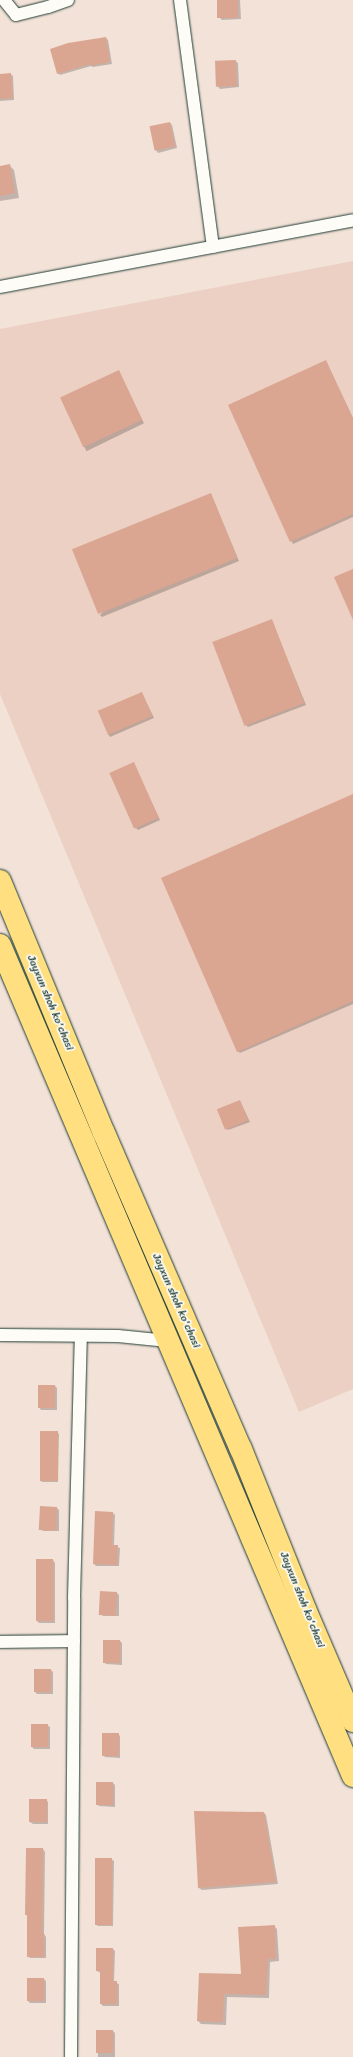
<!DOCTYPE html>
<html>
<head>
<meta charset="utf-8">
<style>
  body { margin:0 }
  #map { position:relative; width:353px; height:2057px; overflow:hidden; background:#f3e2d8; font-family:Sriracha,sans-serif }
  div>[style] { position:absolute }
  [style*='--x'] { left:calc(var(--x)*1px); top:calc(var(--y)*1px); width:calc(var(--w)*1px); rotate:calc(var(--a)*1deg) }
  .built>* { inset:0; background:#ecd0c3 }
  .shadow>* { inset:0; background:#0003; transform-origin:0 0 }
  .building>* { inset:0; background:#dba691; transform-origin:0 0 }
  .roads { filter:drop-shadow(0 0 1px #1f3d34) drop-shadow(0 0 1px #1f3d34) }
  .street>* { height:12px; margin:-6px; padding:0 6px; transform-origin:6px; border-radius:6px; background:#fdfcf7 }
  .highway>* { height:22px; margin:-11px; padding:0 11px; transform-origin:11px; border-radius:11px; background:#ffdf80 }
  span { translate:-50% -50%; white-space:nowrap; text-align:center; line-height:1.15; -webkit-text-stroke:3.5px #fdfcf7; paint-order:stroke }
  .street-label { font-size:11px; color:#1f3d34 }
</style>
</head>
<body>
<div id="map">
  <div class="built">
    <i style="clip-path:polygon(353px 261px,353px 1389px,299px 1412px,0 694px,0 329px)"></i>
  </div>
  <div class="shadow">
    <i style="clip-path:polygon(218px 0,240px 0,241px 19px,222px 20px,220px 18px)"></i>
    <i style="clip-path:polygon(106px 38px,108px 40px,112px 64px,93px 67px,91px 66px,60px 75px,58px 73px)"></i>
    <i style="clip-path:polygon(235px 61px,238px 63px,239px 87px,220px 89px,218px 87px)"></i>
    <i style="clip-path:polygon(10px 74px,13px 76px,14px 100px,0 101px,0 75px)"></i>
    <i style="clip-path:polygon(170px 123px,172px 125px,177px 148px,158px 153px,156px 150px)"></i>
    <i style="clip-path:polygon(9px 165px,14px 170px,19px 198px,0 201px,0 167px)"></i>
    <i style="clip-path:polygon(326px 361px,353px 418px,353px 517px,293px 544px,229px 405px)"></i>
    <i style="left:119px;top:372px;width:57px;height:64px;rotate:64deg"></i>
    <i style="clip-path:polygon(211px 494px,239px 561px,102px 617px,100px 615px)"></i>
    <i style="clip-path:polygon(272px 621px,306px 705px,248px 727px,246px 725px)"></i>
    <i style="clip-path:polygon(142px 693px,154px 718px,110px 737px,108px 734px)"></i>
    <i style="clip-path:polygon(133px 763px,160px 820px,138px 830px,136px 828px)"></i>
    <i style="clip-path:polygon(353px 795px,353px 1004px,240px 1053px,238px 1051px)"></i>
    <i style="clip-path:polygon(240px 1101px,250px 1122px,228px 1130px,226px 1128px)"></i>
    <i style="clip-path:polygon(55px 1386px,57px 1388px,57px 1410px,41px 1410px,39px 1407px)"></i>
    <i style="clip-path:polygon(57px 1432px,59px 1434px,58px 1482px,42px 1482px,40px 1480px)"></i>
    <i style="clip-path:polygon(57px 1508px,59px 1510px,59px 1531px,43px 1531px,41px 1529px)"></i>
    <i style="clip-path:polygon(113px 1513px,115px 1515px,114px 1546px,120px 1548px,119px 1566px,96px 1566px,94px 1564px)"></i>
    <i style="clip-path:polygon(53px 1560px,55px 1563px,55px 1623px,39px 1623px,37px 1621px)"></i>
    <i style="clip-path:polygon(117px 1593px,119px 1595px,119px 1616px,103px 1616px,101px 1614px)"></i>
    <i style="clip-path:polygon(120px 1641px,122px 1643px,122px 1665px,106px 1664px,104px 1662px)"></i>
    <i style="clip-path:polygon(51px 1670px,53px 1672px,53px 1694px,37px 1694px,35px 1692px)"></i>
    <i style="clip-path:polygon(47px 1725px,50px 1727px,50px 1749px,34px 1749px,32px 1747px)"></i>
    <i style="clip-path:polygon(118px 1734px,120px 1736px,120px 1758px,105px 1757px,103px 1755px)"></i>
    <i style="clip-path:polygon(113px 1783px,115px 1785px,115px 1807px,99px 1806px,97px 1804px)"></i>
    <i style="clip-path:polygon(46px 1800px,48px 1802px,48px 1824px,33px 1824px,30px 1822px)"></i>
    <i style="clip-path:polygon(264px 1813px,266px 1815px,278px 1884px,202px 1890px,199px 1888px)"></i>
    <i style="clip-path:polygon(43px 1849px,45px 1852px,44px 1934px,46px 1937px,46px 1958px,30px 1958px,28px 1956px,28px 1917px,26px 1914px)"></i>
    <i style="clip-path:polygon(111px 1859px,114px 1861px,113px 1926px,98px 1926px,95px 1924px)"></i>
    <i style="clip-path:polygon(274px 1926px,277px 1929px,279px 1961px,270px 1962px,269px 1998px,227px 1997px,226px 2025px,201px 2024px,198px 2021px,242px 1975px)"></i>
    <i style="clip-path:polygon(113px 1949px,115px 1951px,114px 1982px,119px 1984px,119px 2006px,103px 2006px,101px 2004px,101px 1973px,97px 1971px)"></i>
    <i style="clip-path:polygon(44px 1979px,46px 1981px,46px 2003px,30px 2003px,28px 2001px)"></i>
    <i style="clip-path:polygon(97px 2031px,113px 2031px,115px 2033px,115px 2057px,98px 2057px)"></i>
  </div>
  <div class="building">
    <i style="left:217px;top:0;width:21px;height:18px"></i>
    <i style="clip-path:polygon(106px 37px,110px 62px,90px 66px,90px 64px,57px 74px,50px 49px,68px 43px)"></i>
    <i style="left:236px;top:60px;width:26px;height:21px;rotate:88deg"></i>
    <i style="clip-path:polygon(11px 73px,13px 98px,0 99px,0 74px)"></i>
    <i style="left:170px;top:122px;width:25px;height:21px;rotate:78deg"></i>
    <i style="clip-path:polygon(10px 164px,15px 193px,0 196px,0 166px)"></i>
    <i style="clip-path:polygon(326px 360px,353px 419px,353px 514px,290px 542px,228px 405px)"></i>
    <i style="left:119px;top:370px;width:55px;height:65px;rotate:65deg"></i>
    <i style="left:211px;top:493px;width:70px;height:150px;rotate:68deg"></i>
    <i style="clip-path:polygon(353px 569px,353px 620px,334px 577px)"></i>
    <i style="left:272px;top:619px;width:90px;height:64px;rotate:69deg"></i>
    <i style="left:142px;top:692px;width:26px;height:48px;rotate:67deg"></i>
    <i style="left:134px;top:762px;width:61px;height:27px;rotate:66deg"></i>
    <i style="clip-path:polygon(353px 794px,353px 1001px,237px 1052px,161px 878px)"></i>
    <i style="left:240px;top:1100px;width:22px;height:25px;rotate:68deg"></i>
    <i style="left:38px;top:1385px;width:17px;height:23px"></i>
    <i style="left:40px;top:1431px;width:18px;height:50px"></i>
    <i style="left:40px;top:1506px;width:17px;height:24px;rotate:3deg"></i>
    <i style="clip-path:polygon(95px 1511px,113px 1512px,112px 1545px,118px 1545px,117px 1565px,93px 1564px)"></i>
    <i style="left:53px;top:1559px;width:62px;height:17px;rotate:90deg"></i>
    <i style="left:100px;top:1591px;width:17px;height:24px;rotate:3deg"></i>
    <i style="left:103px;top:1640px;width:17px;height:23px"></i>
    <i style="left:34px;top:1669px;width:17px;height:23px"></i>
    <i style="left:31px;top:1724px;width:17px;height:23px"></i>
    <i style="left:102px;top:1733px;width:17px;height:23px"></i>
    <i style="left:96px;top:1782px;width:17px;height:23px"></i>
    <i style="left:29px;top:1799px;width:18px;height:23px"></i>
    <i style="clip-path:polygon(194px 1811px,264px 1812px,276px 1882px,198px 1888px)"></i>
    <i style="clip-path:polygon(26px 1848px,43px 1848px,42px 1933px,44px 1933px,44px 1957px,27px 1957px,27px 1915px,25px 1915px)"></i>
    <i style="left:95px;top:1858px;width:17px;height:67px"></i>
    <i style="clip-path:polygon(275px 1925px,276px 1959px,268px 1959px,266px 1995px,224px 1994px,223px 2022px,197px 2021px,199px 1973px,241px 1974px,238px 1927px)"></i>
    <i style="clip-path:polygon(96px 1948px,113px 1948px,113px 1981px,117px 1981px,117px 2004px,100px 2004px,100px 1971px,96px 1971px)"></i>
    <i style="left:27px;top:1978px;width:17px;height:23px"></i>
    <i style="left:96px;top:2030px;width:17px;height:23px"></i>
  </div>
  <div class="roads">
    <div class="street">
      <i style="--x:4;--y:0;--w:19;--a:51"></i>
      <i style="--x:16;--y:15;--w:33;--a:-14"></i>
      <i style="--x:48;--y:7;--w:21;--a:-19"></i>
      <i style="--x:180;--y:0;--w:249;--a:82.4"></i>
      <i style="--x:0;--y:287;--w:359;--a:-10.7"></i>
      <i style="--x:0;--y:1335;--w:118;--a:0.5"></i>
      <i style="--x:118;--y:1336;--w:50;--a:5.7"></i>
      <i style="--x:0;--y:1642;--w:74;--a:-0.8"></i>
      <i style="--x:71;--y:2057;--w:459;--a:-89.6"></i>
      <i style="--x:74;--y:1598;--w:261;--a:-88.5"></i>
    </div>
    <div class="highway">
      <i style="--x:0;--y:881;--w:273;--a:67.6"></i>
      <i style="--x:104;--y:1133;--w:344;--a:66.6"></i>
      <i style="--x:241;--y:1449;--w:172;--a:68.2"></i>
      <i style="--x:305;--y:1609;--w:122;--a:66.8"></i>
      <i style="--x:0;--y:945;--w:903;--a:66.98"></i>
    </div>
  </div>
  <div class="street-label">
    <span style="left:50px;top:1003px;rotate:67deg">Jayxun shoh ko'chasi</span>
    <span style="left:176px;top:1301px;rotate:66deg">Jayxun shoh ko'chasi</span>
    <span style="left:302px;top:1600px;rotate:68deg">Jayxun shoh ko'chasi</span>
  </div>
</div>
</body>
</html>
